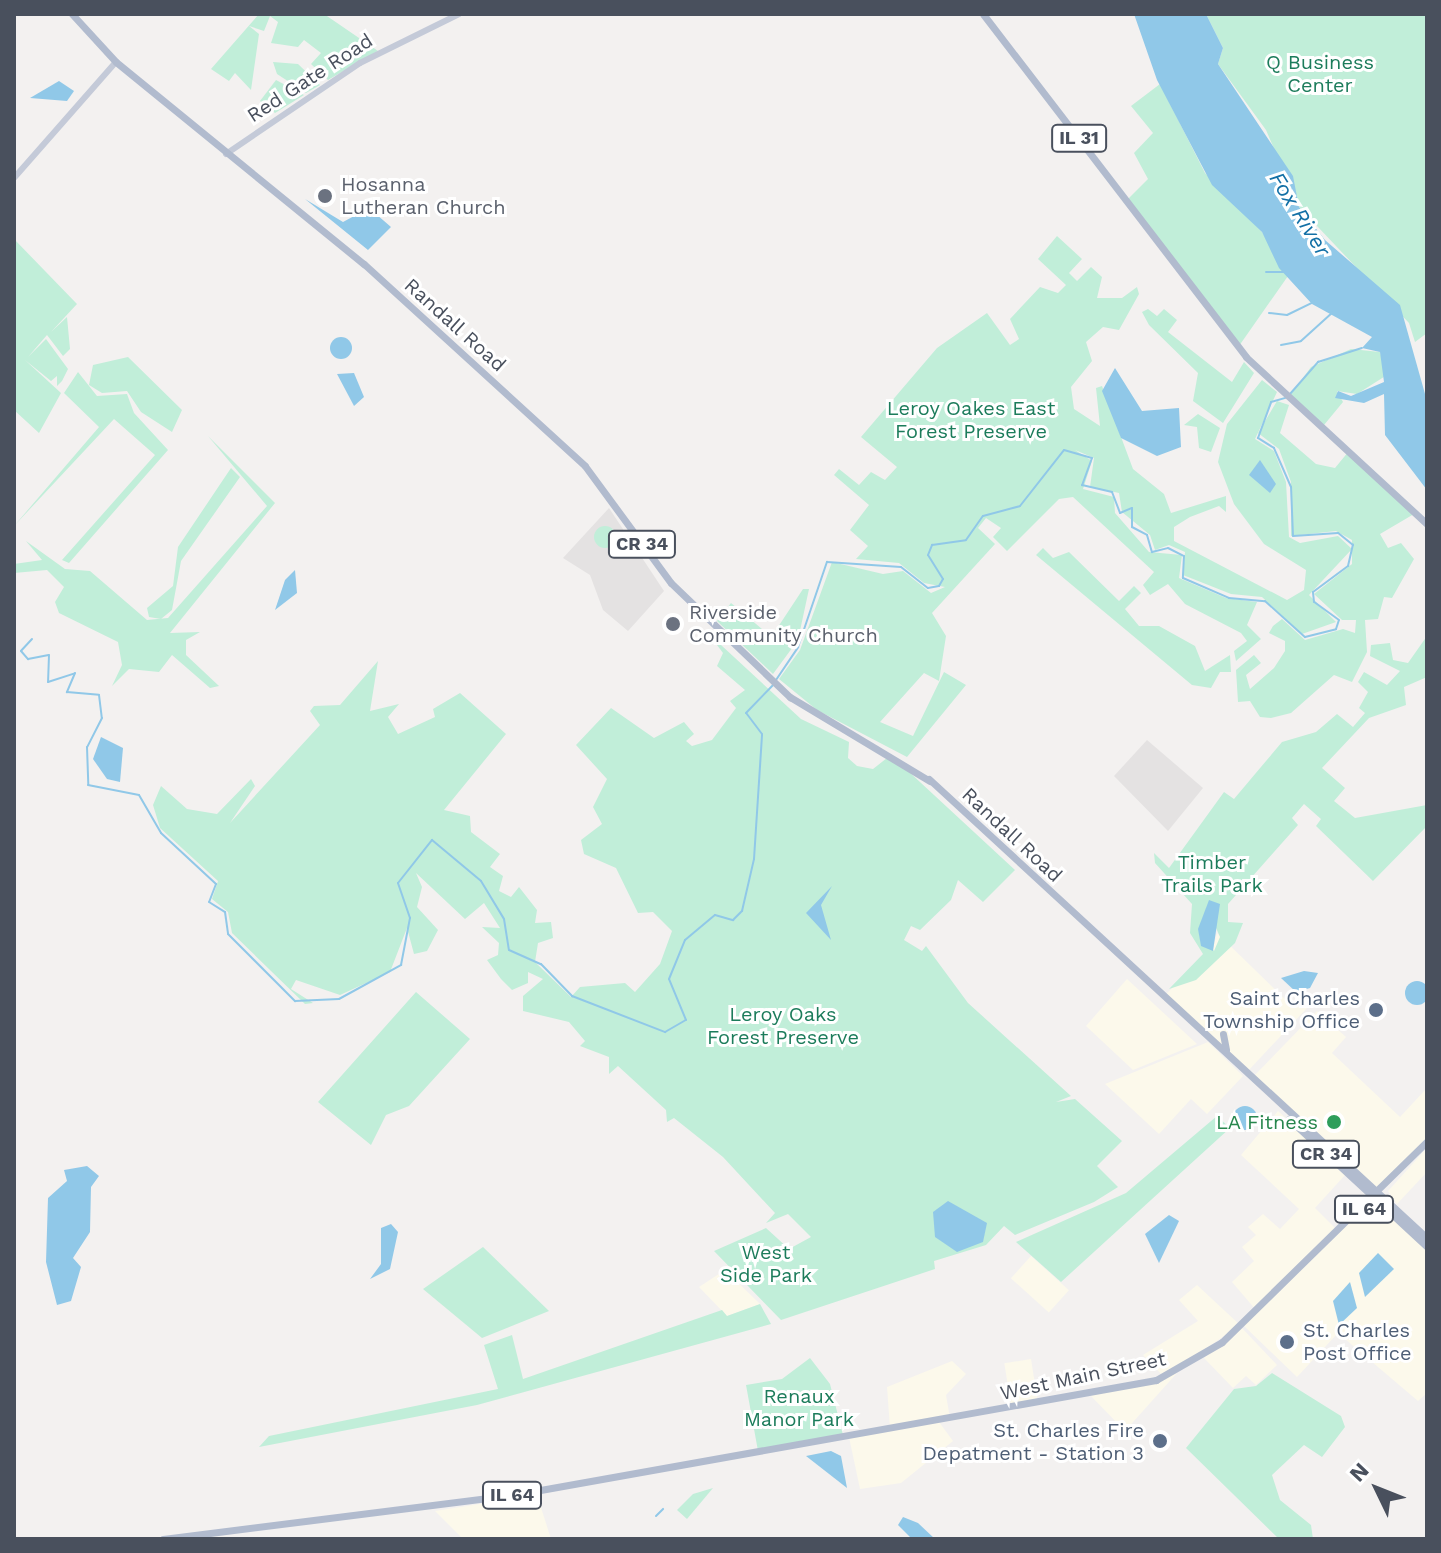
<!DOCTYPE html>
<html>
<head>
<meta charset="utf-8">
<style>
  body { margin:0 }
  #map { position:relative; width:1441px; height:1553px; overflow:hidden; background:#f3f1f0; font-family:"Work Sans",sans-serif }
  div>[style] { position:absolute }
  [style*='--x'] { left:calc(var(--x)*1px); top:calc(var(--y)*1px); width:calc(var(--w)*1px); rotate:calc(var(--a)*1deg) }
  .commercial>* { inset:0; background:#fcf9eb; transform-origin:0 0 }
  .education>* { inset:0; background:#e4e2e2 }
  .green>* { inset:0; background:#c1eed9 }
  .round { border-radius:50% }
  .water>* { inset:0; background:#90c8e8 }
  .stream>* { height:2px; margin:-1px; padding:0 1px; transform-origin:1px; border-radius:1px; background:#90c8e8 }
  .secondary>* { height:6px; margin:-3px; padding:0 3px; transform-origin:3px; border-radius:3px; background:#c4cad8 }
  .primary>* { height:7px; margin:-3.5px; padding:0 3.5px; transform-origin:3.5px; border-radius:3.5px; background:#b1bbce }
  .dots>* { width:22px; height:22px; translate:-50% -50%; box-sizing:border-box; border:4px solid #fff; border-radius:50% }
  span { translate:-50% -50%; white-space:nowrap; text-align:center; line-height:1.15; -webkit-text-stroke:6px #fff; paint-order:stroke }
  .shield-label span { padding:2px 6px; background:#fff; border:2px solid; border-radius:6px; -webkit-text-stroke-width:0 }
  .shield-label { font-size:18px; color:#49505d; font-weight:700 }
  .park-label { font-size:20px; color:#1c7c5b }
  .street-label { font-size:20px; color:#49505d }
  .worship-label { font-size:20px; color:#5b616d }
  .left { translate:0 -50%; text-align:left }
  .service-label { font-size:20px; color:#4e5e75 }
  .right { translate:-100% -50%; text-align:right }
  .leisure-label { font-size:20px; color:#27864d }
  .water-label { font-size:22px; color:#1370a6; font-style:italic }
  .frame { position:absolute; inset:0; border:16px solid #49505d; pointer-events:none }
  .north { position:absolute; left:1337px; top:1449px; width:80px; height:80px; -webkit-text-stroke:6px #fff; paint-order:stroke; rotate:313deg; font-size:22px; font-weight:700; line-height:32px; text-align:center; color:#49505d }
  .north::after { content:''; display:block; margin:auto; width:28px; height:36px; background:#49505d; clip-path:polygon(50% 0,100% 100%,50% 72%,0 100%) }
</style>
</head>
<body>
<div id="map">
  <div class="commercial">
    <i style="clip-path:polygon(1217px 933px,1291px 1005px,1322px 992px,1247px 1072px,1164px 996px,1213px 948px)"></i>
    <i style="clip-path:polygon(1127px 979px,1197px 1044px,1133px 1070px,1086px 1026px)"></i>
    <i style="clip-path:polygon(1317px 1011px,1346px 1037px,1332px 1053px,1400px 1117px,1427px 1088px,1427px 1139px,1377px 1192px,1253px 1077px)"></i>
    <i style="clip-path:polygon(1208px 1042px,1243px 1076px,1207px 1114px,1191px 1099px,1159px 1134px,1105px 1084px)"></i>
    <i style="clip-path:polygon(1278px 1111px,1346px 1174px,1315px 1208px,1340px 1233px,1256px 1310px,1232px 1282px,1254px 1261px,1242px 1247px,1256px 1235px,1248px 1227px,1263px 1214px,1280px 1229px,1299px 1209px,1241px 1155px)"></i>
    <i style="clip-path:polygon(1427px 1148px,1427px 1172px,1397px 1204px,1388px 1191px)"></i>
    <i style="clip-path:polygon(1373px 1200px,1427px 1251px,1427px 1393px,1418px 1401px,1338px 1333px,1297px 1377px,1243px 1325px)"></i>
    <i style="left:1031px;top:1256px;width:51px;height:30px;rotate:42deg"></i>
    <i style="clip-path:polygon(725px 1270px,760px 1304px,727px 1316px,699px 1287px)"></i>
    <i style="clip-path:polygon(1197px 1285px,1240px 1325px,1164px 1377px,1143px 1355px,1198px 1321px,1179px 1300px)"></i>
    <i style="clip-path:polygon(1241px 1327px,1277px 1365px,1256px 1385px,1246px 1376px,1233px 1388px,1204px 1358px)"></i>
    <i style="left:1031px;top:1359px;width:44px;height:27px;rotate:81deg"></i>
    <i style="clip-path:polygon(952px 1361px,966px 1374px,946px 1395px,950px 1418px,890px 1428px,887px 1387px)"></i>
    <i style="clip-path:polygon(1177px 1373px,1125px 1431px,1089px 1394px,1159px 1381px)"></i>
    <i style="clip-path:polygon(939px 1422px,953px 1441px,901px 1483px,860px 1489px,849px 1437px)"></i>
    <i style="clip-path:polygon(537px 1495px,551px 1539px,463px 1539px,435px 1511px)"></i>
  </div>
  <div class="education">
    <i style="clip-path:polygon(609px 508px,664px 591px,628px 631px,603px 610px,590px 575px,563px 558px)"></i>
    <i style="clip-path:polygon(1147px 740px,1203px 788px,1168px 831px,1114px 776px)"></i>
  </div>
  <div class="green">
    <i style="clip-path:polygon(259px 14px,324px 14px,378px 51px,328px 80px,311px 64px,321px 53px,304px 40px,298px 47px,271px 43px,278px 22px,270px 16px,264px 31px,249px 26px,259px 34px,251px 90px,235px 73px,229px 81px,211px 69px)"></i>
    <i style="clip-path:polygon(1206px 14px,1427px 14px,1427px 333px,1415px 342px,1409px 323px,1299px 207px,1266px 130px,1218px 64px,1223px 48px)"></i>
    <i style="clip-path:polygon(273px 62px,298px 64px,320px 85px,306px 93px,277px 74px)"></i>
    <i style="clip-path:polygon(276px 80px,304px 95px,275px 113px,260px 101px)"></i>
    <i style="clip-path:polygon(1160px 84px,1205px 173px,1262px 232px,1288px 276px,1239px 346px,1128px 199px,1148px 179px,1134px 153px,1153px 133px,1131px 106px)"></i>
    <i style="clip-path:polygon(1057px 236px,1082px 259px,1069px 273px,1077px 281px,1091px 267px,1102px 277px,1097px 298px,1122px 298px,1137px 287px,1139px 294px,1119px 330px,1103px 327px,1086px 342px,1092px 361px,1071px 387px,1074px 409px,1100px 426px,1096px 388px,1102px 386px,1133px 469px,1164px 494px,1171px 513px,1226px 496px,1226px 512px,1219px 506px,1190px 517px,1174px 527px,1174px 541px,1287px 600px,1304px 590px,1306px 570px,1264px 544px,1234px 504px,1218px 462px,1227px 424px,1262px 380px,1277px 392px,1255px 439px,1274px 451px,1286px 482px,1289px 537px,1300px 543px,1338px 536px,1352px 549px,1309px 595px,1336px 622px,1302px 634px,1262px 597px,1231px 594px,1183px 575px,1185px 552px,1169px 545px,1155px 550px,1150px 535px,1122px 512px,1119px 493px,1090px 487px,1094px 458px,1075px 450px,1092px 461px,1083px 489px,1114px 497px,1115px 513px,1149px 552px,1182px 555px,1179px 578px,1226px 598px,1257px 602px,1247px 625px,1261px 639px,1236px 661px,1234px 651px,1247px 641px,1241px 633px,1185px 604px,1168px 584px,1150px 595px,1143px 585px,1154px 572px,1073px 497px,1059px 499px,1007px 551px,993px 537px,1001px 528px,986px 518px,978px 528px,995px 544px,932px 613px,946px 636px,939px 681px,924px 673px,880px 722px,913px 736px,944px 672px,966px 685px,907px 757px,817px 710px,779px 679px,800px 650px,832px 562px,883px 574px,903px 571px,931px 593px,945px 587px,924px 583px,899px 563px,856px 559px,868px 546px,850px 530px,869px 505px,834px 475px,839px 469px,859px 485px,871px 472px,885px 480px,897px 467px,861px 437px,937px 348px,987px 313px,1010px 345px,1019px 339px,1010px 319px,1040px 287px,1058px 293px,1066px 285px,1038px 259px)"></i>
    <i style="clip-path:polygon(14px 239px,77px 304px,51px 332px,67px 317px,70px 349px,63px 356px,47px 335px,28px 357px,46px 339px,68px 369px,62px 381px,57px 386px,57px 376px,51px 381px,25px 360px,61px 393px,39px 433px,14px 410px)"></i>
    <i style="clip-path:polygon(1148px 309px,1157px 316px,1164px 309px,1177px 320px,1168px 332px,1232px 382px,1244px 362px,1254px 373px,1223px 423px,1193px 401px,1198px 373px,1149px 325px,1142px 312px)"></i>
    <i style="clip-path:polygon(1351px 349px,1380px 352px,1387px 375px,1357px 394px,1337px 391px,1343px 402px,1324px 425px,1289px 397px,1311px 367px)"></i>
    <i style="clip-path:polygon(128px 357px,182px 410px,172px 432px,141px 412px,127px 391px,102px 393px,89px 385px,93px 365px)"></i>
    <i style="clip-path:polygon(78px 372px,97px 396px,127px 394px,134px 413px,168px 450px,69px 563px,62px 560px,155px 455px,114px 419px,14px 526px,99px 427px,64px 393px)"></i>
    <i style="clip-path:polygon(1277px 401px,1289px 405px,1280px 433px,1316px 464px,1335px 468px,1349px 451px,1414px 514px,1380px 534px,1388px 548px,1401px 543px,1414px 559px,1392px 598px,1384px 597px,1378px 619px,1365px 620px,1367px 652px,1352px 682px,1334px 675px,1291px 713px,1271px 718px,1260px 717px,1250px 701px,1238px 702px,1236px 670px,1254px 655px,1261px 663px,1246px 675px,1250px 689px,1274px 668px,1285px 651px,1285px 641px,1269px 633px,1273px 626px,1282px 619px,1305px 640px,1343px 629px,1355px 633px,1356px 620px,1342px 620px,1314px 594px,1352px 564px,1352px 540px,1336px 531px,1291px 536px,1291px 482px,1279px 449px,1258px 433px)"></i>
    <i style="clip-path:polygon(1198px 414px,1220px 428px,1211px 452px,1199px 448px,1197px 427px,1184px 425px)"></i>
    <i style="clip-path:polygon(208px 436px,275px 503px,170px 633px,200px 632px,186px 640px,186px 655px,219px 686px,210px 688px,172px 655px,159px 672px,129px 669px,112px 686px,122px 665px,118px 642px,59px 613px,55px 602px,64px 587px,47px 570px,14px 573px,14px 564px,42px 560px,26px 541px,65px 569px,90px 571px,147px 620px,168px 618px,267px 506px)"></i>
    <i style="clip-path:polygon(231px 468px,240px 477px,181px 561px,172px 610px,161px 619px,149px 617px,147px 608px,173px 586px,178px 547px)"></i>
    <i class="round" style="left:594px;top:526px;width:22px;height:22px"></i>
    <i style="clip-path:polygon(1043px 548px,1053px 558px,1069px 552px,1119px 601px,1134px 586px,1141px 593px,1125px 609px,1139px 626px,1159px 626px,1195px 646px,1205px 671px,1230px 655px,1231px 672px,1220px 672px,1211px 688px,1192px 685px,1036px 555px)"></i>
    <i style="clip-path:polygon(803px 589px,809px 589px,798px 640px,773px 674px,717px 621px,731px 603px,762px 629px,776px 630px)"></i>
    <i style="clip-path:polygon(708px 633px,801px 719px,849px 742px,848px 758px,857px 766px,873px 769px,887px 758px,907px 770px,1015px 870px,983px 902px,958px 880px,951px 900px,920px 930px,911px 926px,904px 940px,922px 951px,926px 946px,968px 1003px,1071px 1096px,1056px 1102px,1075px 1099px,1122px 1141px,1097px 1166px,1118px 1187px,1094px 1202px,1015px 1235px,1004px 1226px,986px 1245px,934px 1261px,935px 1269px,781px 1320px,714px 1251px,766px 1228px,789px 1249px,811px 1237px,788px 1214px,766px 1223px,775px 1213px,723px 1157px,674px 1118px,667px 1122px,666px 1110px,618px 1066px,609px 1074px,609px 1057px,580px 1046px,585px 1041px,569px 1022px,523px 1011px,523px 996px,543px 979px,528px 972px,528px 983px,512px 990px,501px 979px,487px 960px,498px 955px,499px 943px,482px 927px,500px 928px,484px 903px,465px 919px,416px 873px,422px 887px,417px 907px,438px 930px,427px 951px,414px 954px,407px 928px,390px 972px,340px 995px,296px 980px,291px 989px,313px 1003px,305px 1004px,232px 933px,228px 912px,212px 899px,218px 881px,160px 828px,153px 805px,161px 786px,187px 809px,217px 814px,251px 779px,255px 786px,230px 823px,320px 725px,310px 711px,314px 706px,340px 705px,378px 661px,370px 711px,399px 704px,388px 717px,398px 734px,435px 717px,433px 709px,460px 693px,506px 734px,444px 810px,470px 816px,471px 832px,500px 854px,490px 867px,503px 876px,499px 891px,511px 897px,519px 887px,537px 910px,535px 923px,551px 922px,553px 938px,538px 943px,535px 962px,571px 997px,580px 987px,625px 983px,635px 992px,660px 964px,672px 931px,653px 912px,638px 913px,616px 868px,584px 854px,581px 840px,602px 824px,593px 807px,607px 779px,576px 745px,611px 708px,654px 738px,684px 722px,694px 734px,686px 741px,692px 746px,712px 740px,736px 708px,730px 701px,745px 690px,717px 666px,723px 653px)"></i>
    <i style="clip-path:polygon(evenodd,1427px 636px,1427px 677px,1404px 687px,1406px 705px,1369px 718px,1322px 768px,1345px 788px,1334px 801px,1355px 818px,1427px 805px,1427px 826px,1373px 881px,1316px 826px,1321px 819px,1304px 804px,1292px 818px,1298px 825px,1228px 904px,1228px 922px,1243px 923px,1235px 943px,1196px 980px,1169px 989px,1203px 954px,1190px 933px,1192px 904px,1155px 863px,1154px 853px,1169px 868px,1224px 792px,1234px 799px,1282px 742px,1316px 732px,1337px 714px,1353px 727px,1365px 713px,1359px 708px,1368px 692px,1358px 682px,1364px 672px,1387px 685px,1400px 671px,1370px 656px,1371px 645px,1390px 643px,1393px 660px,1408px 663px,1427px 636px,1213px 921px,1220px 937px,1214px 951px,1198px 929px,1213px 921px)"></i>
    <i style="clip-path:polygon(416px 992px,470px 1039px,409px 1106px,386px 1115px,371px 1145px,318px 1102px)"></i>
    <i style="clip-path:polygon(1217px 1116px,1230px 1128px,1061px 1282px,1016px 1242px,1126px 1193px)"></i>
    <i style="clip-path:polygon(483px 1247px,549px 1311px,482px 1338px,423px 1289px)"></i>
    <i style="clip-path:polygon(760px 1304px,771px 1324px,477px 1405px,259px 1447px,269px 1436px,498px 1389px,484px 1345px,512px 1335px,523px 1379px,722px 1310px,727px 1316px)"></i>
    <i style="clip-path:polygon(810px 1358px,830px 1384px,843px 1435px,758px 1451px,746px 1385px,782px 1379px)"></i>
    <i style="clip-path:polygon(1272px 1373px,1341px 1416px,1345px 1427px,1322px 1457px,1304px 1445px,1272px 1475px,1280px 1500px,1311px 1525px,1313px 1539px,1279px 1539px,1186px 1448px,1234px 1389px,1256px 1386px)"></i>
    <i style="clip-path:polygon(713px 1488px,687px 1519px,677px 1510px,693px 1494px)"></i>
  </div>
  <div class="water">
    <i style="clip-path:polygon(1134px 14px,1206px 14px,1223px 48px,1218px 64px,1293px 176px,1299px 207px,1325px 240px,1400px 305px,1427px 401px,1427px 490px,1385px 435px,1384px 394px,1364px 403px,1335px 398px,1338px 391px,1351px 396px,1384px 382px,1380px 352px,1362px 348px,1372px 337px,1312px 304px,1279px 268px,1262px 232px,1212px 185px,1157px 80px)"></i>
    <i style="clip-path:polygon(59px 81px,74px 91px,67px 101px,30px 98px)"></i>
    <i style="clip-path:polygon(305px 199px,343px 222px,382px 201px,376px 214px,391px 227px,368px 250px)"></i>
    <i class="round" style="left:330px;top:337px;width:22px;height:22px"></i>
    <i style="clip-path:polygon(1115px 368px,1142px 411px,1179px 408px,1181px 447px,1157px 456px,1121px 438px,1102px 391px)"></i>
    <i style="clip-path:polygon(354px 373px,364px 397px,354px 406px,337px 374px)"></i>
    <i style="clip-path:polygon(1260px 460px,1276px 484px,1270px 493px,1249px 475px)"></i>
    <i style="clip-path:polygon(295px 570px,297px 593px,275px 610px,285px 580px)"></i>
    <i style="clip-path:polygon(101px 737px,123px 748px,120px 782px,107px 779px,93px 759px)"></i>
    <i style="clip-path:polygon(832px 886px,821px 905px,831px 940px,806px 913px)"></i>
    <i style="clip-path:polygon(1209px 900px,1220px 904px,1213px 951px,1201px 946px,1198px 929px)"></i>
    <i style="clip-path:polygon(1304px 971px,1318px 973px,1310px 988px,1296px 992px,1281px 978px)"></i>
    <i class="round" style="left:1405px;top:981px;width:24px;height:24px"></i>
    <i class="round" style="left:1233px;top:1106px;width:24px;height:24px"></i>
    <i style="clip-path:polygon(87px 1166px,99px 1176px,91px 1187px,90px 1232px,73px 1258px,81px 1267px,71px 1301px,57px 1305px,46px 1262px,48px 1198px,67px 1181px,64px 1170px)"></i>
    <i style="clip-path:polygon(948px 1201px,987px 1223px,983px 1242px,957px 1252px,935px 1237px,933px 1212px)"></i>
    <i style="clip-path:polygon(1169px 1215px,1179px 1221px,1159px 1263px,1145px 1234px)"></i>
    <i style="clip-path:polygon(391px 1224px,398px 1232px,390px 1269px,370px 1279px,381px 1264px,381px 1228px)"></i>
    <i style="clip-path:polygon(1378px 1253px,1394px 1269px,1365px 1297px,1359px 1273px)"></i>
    <i style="clip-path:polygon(1350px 1282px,1357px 1308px,1339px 1325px,1333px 1301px)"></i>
    <i style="clip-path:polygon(831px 1451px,841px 1456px,847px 1488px,806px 1456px)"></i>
    <i style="clip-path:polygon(903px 1517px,918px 1523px,935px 1539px,912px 1539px,898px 1525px)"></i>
  </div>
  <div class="stream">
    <i style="--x:1266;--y:272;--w:21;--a:0"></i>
    <i style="--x:1269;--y:313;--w:18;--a:6"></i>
    <i style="--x:1287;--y:315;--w:30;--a:-26"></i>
    <i style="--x:1281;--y:345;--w:20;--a:-11"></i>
    <i style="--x:1301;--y:341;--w:42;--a:-42.1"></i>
    <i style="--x:1290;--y:394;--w:43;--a:-48.8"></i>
    <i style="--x:1318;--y:362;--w:46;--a:-17.7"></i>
    <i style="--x:32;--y:639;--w:16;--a:133"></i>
    <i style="--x:21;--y:651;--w:11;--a:49"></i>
    <i style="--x:28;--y:659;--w:21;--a:-11"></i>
    <i style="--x:49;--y:655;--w:27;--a:92"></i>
    <i style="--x:48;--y:682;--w:28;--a:-18"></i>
    <i style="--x:75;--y:673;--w:21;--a:113"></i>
    <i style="--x:67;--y:692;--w:32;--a:5"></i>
    <i style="--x:99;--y:695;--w:23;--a:83"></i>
    <i style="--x:102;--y:718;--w:33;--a:117"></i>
    <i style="--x:87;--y:747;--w:38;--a:88"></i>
    <i style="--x:88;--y:785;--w:52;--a:11.1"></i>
    <i style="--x:139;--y:795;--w:44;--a:59.9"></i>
    <i style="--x:161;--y:833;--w:75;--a:42.8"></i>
    <i style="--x:216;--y:884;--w:19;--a:111"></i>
    <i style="--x:209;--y:902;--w:19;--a:32"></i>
    <i style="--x:225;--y:912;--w:22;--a:82"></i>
    <i style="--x:228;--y:934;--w:95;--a:45"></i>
    <i style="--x:295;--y:1001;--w:44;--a:-2.6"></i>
    <i style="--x:339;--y:999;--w:71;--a:-28.7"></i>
    <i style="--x:401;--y:965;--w:48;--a:-79.2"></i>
    <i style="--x:410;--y:918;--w:37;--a:-109"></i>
    <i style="--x:398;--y:883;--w:55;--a:-51.7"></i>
    <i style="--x:432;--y:840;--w:64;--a:39.9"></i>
    <i style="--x:481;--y:881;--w:44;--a:58.8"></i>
    <i style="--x:504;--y:919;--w:31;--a:81"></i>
    <i style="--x:509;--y:950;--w:35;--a:24"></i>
    <i style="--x:541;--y:964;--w:45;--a:45.9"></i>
    <i style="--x:572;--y:996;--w:100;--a:21.2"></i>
    <i style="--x:665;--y:1032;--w:24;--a:-30"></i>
    <i style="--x:686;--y:1020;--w:44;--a:-112.5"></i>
    <i style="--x:669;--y:979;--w:42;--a:-67.7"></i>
    <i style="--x:685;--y:940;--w:39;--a:-40"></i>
    <i style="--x:715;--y:915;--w:19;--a:16"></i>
    <i style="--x:733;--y:920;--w:13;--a:-45"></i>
    <i style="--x:742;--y:911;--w:53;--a:-77"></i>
    <i style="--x:754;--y:859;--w:125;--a:-86.3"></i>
    <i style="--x:762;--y:734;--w:26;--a:-127"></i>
    <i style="--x:746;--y:713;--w:39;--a:-46"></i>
    <i style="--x:776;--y:680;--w:40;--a:-56"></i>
    <i style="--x:798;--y:647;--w:90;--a:-71.2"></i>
    <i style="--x:827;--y:562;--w:74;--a:3.9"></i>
    <i style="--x:901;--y:567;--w:34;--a:38"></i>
    <i style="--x:928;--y:588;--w:11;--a:-10"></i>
    <i style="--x:939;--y:586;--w:8;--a:-60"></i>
    <i style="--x:943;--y:579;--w:28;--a:-122"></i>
    <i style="--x:928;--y:555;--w:11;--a:-68"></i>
    <i style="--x:932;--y:545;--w:34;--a:-8"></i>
    <i style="--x:966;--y:540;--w:29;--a:-55"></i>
    <i style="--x:983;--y:516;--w:38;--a:-15"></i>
    <i style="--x:1020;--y:506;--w:71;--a:-51.8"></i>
    <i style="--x:1064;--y:450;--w:29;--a:16"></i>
    <i style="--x:1092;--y:458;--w:29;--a:110"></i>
    <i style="--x:1082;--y:485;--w:31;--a:13"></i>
    <i style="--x:1112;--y:492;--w:22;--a:69"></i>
    <i style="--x:1120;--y:513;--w:13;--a:-23"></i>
    <i style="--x:1132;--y:508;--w:19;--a:90"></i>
    <i style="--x:1132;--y:527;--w:17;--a:28"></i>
    <i style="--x:1147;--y:535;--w:18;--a:74"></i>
    <i style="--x:1152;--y:552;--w:16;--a:-14"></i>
    <i style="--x:1168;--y:548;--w:18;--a:27"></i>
    <i style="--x:1184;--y:556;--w:22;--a:93"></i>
    <i style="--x:1183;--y:578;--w:50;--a:23.5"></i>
    <i style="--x:1229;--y:598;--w:36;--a:5"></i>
    <i style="--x:1265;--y:601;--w:54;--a:42"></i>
    <i style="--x:1305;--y:637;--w:32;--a:-14"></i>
    <i style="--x:1336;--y:629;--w:9;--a:-72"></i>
    <i style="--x:1339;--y:620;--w:31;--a:-144"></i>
    <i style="--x:1314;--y:602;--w:10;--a:-96"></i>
    <i style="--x:1313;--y:592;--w:44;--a:-36.6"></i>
    <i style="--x:1348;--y:566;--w:22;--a:-77"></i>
    <i style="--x:1353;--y:545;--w:19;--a:-141"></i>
    <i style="--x:1338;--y:533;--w:45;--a:176.2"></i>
    <i style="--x:1293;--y:536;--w:49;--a:-92.3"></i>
    <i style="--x:1291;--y:487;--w:43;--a:-113.6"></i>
    <i style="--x:1274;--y:448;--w:19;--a:-148"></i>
    <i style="--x:1258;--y:438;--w:38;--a:-70"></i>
    <i style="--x:1271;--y:402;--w:15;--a:-16"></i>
    <i style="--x:656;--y:1516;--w:10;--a:-45"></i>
  </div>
  <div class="secondary">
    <i style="--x:226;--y:154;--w:162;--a:-34.2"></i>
    <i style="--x:360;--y:63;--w:110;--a:-26.3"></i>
    <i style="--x:14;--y:178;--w:154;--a:-48.7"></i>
  </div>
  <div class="primary">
    <i style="--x:72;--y:14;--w:65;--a:47.5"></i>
    <i style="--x:116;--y:62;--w:320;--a:39.2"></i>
    <i style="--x:364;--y:264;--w:299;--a:42.4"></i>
    <i style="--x:585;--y:466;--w:145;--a:53.7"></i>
    <i style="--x:671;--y:583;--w:165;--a:43.8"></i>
    <i style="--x:790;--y:697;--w:163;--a:31"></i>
    <i style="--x:983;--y:14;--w:432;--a:52.5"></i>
    <i style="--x:1246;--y:357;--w:246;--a:42.7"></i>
    <i style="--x:929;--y:779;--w:677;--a:42.67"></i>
    <i style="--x:1223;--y:1034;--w:16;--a:79"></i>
    <i style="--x:1289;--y:1119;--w:188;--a:42.8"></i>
    <i style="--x:163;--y:1539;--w:358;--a:-7.2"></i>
    <i style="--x:518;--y:1494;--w:648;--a:-10.13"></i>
    <i style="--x:1156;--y:1380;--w:76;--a:-29.9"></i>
    <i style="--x:1222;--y:1342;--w:287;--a:-44.4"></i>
  </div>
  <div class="dots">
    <i style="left:325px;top:196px;background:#6b7280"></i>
    <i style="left:673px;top:624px;background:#6b7280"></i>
    <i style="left:1376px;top:1010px;background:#5c6f8a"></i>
    <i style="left:1334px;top:1122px;background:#2e9e5b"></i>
    <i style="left:1287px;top:1342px;background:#5c6f8a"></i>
    <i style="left:1160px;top:1441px;background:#5c6f8a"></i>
  </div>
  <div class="shield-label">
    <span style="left:1079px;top:138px">IL 31</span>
    <span style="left:642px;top:544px">CR 34</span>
    <span style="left:1326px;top:1154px">CR 34</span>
    <span style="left:1364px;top:1209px">IL 64</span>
    <span style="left:512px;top:1495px">IL 64</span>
  </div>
  <div class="park-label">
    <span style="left:1320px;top:74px">Q Business<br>Center</span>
    <span style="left:971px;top:420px">Leroy Oakes East<br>Forest Preserve</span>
    <span style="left:1212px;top:874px">Timber<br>Trails Park</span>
    <span style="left:783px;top:1026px">Leroy Oaks<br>Forest Preserve</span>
    <span style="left:766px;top:1264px">West<br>Side Park</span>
    <span style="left:799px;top:1408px">Renaux<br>Manor Park</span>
  </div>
  <div class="street-label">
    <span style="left:310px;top:78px;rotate:-33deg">Red Gate Road</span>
    <span style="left:455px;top:325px;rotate:42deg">Randall Road</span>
    <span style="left:1012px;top:835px;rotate:43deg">Randall Road</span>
    <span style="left:1083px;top:1376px;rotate:-12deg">West Main Street</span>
  </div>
  <div class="worship-label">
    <span class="left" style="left:341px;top:196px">Hosanna<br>Lutheran Church</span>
    <span class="left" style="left:689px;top:624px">Riverside<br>Community Church</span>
  </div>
  <div class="service-label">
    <span class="right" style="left:1360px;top:1010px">Saint Charles<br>Township Office</span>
    <span class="left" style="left:1303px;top:1342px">St. Charles<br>Post Office</span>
    <span class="right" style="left:1144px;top:1442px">St. Charles Fire<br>Depatment - Station 3</span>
  </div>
  <div class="leisure-label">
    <span class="right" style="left:1318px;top:1122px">LA Fitness</span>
  </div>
  <div class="water-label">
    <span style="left:1300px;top:214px;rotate:58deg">Fox River</span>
  </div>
  <div class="frame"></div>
  <div class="north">N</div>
</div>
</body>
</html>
